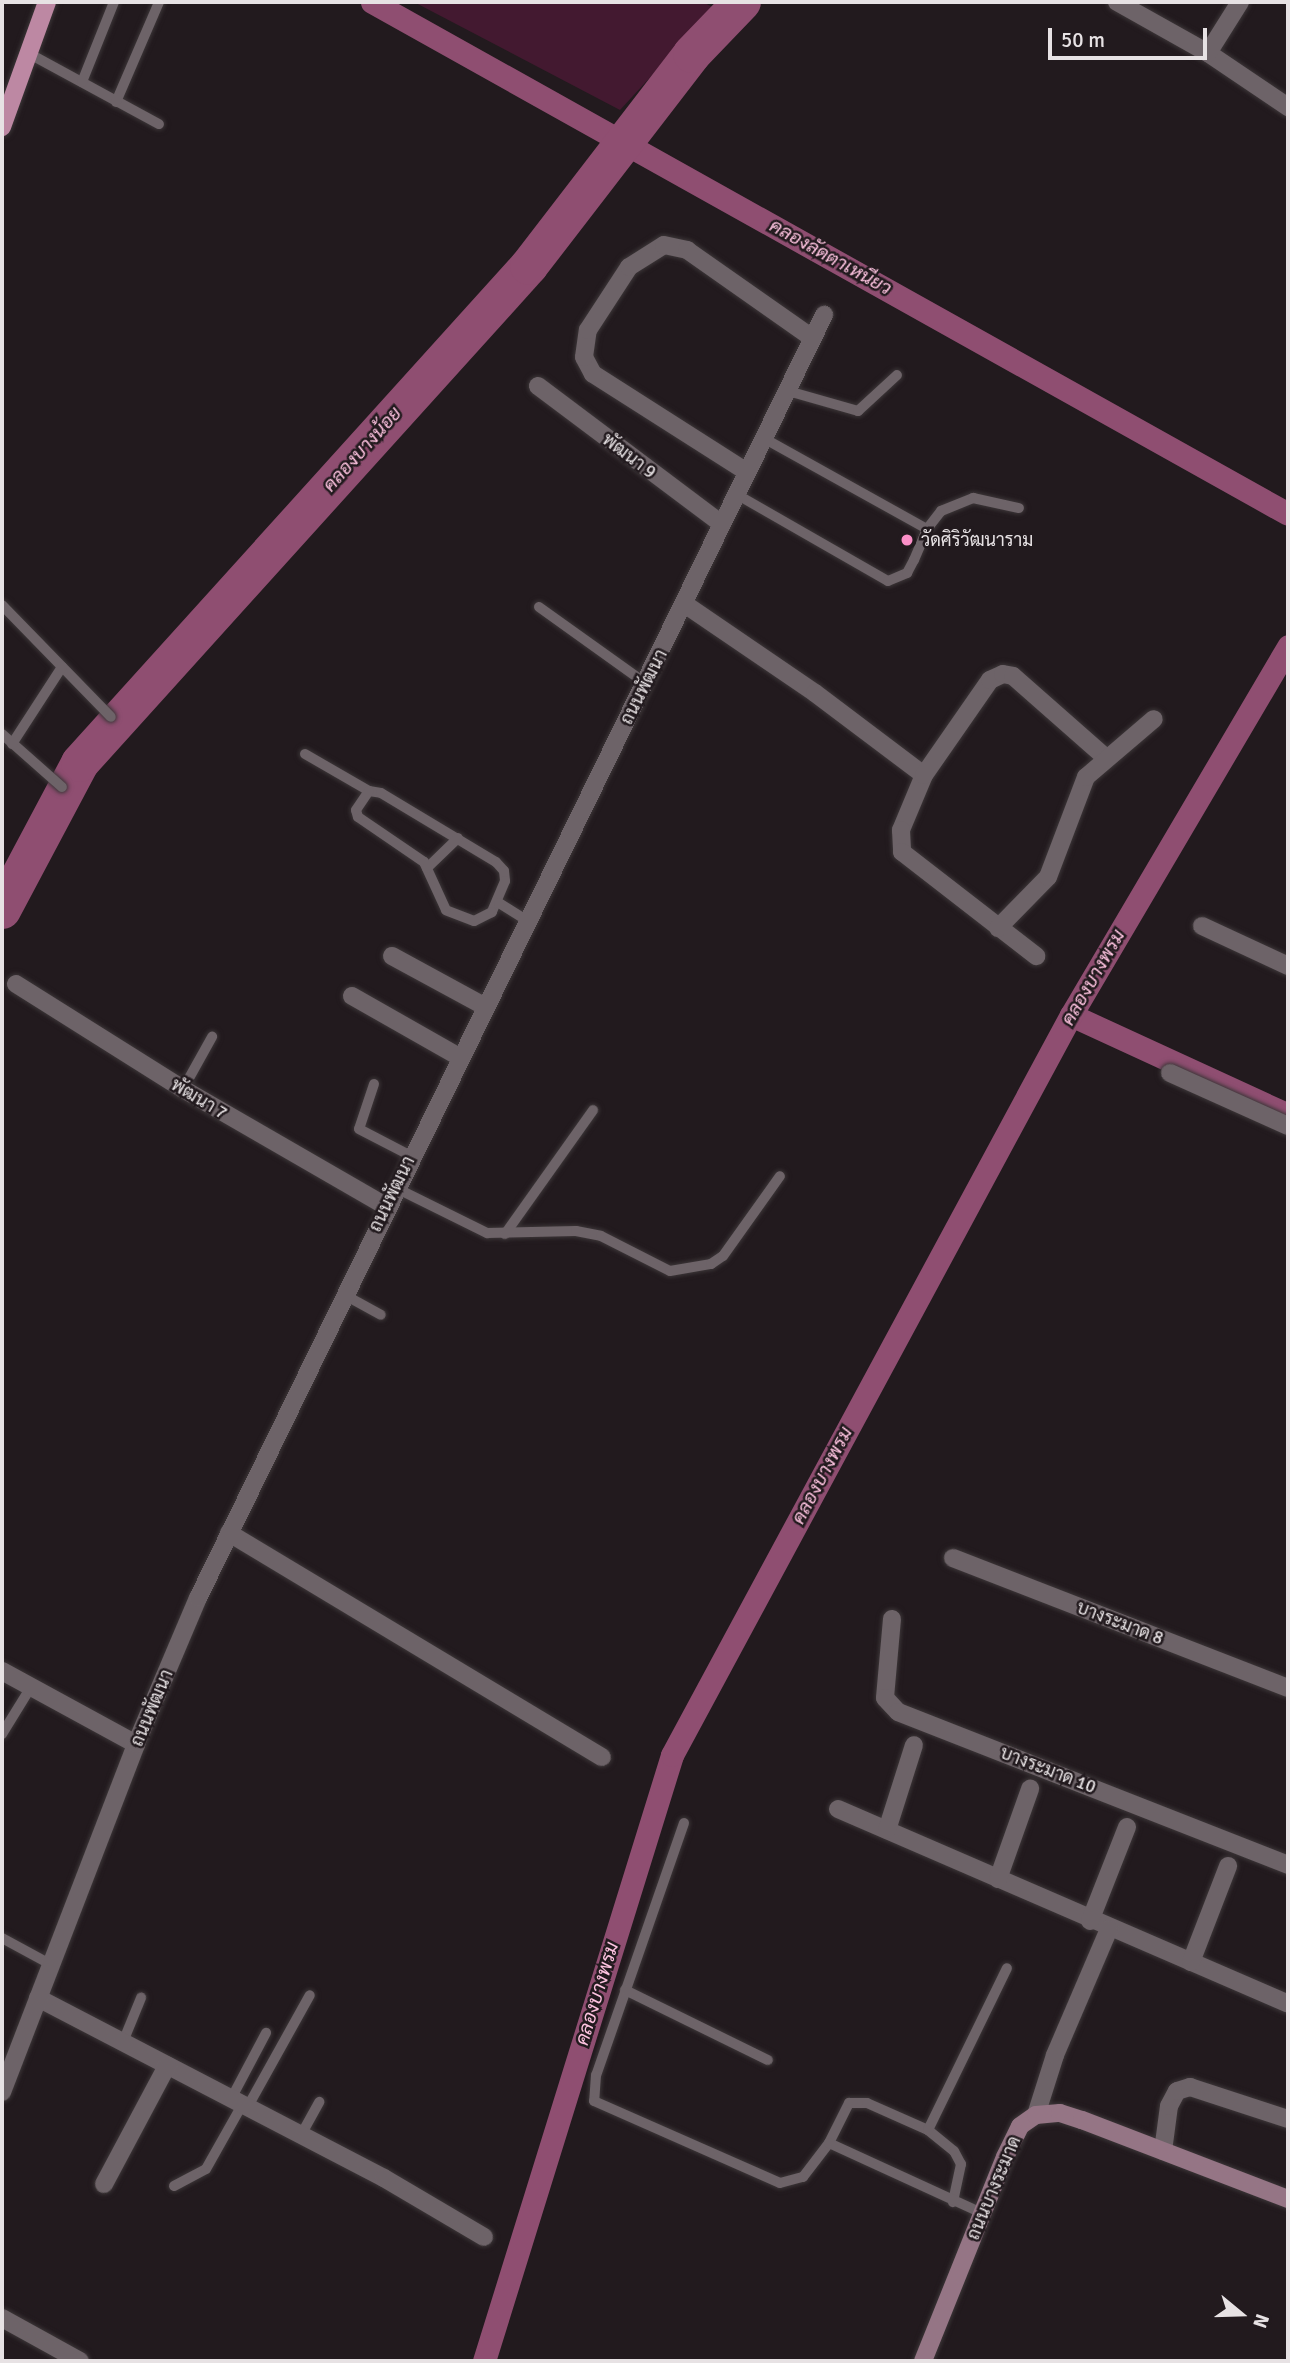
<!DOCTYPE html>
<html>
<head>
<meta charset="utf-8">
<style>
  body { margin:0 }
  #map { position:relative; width:1290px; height:2363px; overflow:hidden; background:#221a1e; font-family:Signika,Sarabun,sans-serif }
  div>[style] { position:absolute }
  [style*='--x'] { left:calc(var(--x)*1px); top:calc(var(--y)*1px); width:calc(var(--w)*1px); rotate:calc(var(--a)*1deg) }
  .green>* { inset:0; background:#431930 }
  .canal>* { height:23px; margin:-11.5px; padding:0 11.5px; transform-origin:11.5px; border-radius:11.5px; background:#8f4e71 }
  .river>* { height:38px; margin:-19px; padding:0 19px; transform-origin:19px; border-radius:19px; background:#8f4e71 }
  .roads { filter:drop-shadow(0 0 2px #3c3638) drop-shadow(0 0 2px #3c3638) }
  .lane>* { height:10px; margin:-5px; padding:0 5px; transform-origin:5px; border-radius:5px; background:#6d6368 }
  .street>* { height:18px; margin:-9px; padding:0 9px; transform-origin:9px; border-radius:9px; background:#6d6368 }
  .secondary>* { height:18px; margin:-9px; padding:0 9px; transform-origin:9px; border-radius:9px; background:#957585 }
  .primary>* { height:18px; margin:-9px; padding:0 9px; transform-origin:9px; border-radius:9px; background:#bd88a3 }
  .dots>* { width:19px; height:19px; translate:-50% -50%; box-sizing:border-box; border:4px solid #221a1e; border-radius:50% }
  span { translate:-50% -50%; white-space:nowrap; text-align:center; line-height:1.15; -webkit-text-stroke:5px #221a1e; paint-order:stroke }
  .street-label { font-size:18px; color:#e7e2e4 }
  .poi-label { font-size:18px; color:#e7e2e4 }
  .left { translate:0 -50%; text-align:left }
  .water-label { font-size:19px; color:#fec3e0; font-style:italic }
  .frame { position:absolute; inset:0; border:4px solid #e7e2e4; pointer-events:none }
  .north { position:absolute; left:1206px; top:2279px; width:70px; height:70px; -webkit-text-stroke:5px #221a1e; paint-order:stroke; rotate:109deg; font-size:19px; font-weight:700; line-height:28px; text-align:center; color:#e7e2e4 }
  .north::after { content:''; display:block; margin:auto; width:24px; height:32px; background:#e7e2e4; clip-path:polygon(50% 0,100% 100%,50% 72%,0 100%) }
  .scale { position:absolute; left:1048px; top:28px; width:159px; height:32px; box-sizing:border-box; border:4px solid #e7e2e4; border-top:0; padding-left:9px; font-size:21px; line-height:24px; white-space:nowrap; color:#e7e2e4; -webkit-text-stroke:5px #221a1e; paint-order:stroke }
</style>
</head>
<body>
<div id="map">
  <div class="green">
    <i style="clip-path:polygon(414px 2px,703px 2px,714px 8px,620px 110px)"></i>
  </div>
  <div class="canal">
    <i style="--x:372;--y:2;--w:1049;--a:29.2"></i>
    <i style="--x:1071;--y:1015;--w:239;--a:24.7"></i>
    <i style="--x:484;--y:2361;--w:634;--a:-72.76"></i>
    <i style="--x:672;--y:1755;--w:841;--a:-61.67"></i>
    <i style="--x:1071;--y:1015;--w:428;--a:-59.5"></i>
  </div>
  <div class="river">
    <i style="--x:2;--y:910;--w:166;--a:-62"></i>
    <i style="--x:80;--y:763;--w:670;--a:-47.9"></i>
    <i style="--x:529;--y:266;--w:267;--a:-52.4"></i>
    <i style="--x:692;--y:54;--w:72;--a:-46.1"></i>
  </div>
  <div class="roads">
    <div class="lane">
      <i style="--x:28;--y:53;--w:149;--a:28.5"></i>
      <i style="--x:82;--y:82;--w:86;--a:-68.2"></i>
      <i style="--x:116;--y:102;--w:109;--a:-66.7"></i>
      <i style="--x:788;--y:391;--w:73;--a:15.9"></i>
      <i style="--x:858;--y:411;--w:53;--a:-42.7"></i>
      <i style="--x:736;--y:494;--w:175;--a:29.8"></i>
      <i style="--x:888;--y:581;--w:21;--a:-23"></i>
      <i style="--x:907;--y:573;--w:15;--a:-62"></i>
      <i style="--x:914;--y:560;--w:34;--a:-67"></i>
      <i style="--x:927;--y:529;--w:185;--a:-150.9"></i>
      <i style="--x:927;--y:529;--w:23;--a:-52"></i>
      <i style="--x:941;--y:511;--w:35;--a:-22"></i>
      <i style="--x:973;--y:498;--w:47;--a:12.3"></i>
      <i style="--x:2;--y:605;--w:156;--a:45.8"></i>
      <i style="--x:539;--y:607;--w:130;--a:35.6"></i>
      <i style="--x:2;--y:734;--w:80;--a:41.5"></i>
      <i style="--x:12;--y:744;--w:92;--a:-57"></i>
      <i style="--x:305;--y:754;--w:74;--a:30"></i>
      <i style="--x:369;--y:791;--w:12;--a:9"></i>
      <i style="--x:381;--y:793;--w:134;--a:31"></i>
      <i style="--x:496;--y:862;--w:12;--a:48"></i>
      <i style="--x:504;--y:871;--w:10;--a:84"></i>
      <i style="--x:505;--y:881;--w:34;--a:113"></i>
      <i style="--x:492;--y:912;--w:20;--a:153"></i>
      <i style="--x:474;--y:921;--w:30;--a:-159"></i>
      <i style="--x:446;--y:910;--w:53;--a:-114.6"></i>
      <i style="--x:424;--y:862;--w:80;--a:-145.7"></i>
      <i style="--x:358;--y:817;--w:7;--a:-106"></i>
      <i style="--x:356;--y:810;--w:23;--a:-56"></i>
      <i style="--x:427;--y:868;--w:43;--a:-44.1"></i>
      <i style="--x:499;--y:903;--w:34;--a:32"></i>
      <i style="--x:374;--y:1084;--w:47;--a:108.4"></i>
      <i style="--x:359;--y:1129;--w:59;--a:27.4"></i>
      <i style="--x:183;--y:1089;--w:60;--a:-60.9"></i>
      <i style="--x:396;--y:1188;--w:102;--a:26.3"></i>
      <i style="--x:487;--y:1233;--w:89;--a:-1.3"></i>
      <i style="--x:576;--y:1231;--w:25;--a:11"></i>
      <i style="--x:601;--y:1236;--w:77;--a:26.9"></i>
      <i style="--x:670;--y:1271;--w:42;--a:-9.7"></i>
      <i style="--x:711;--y:1264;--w:14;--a:-34"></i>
      <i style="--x:723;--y:1256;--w:98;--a:-54.5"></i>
      <i style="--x:505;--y:1234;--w:152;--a:-54.6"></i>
      <i style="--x:343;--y:1294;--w:43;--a:28.9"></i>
      <i style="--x:2;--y:1734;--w:55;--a:-58.3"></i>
      <i style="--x:684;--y:1823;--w:267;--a:109.2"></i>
      <i style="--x:596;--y:2075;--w:26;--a:94"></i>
      <i style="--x:594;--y:2101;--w:203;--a:23.8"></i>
      <i style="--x:780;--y:2183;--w:24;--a:-15"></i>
      <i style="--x:803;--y:2177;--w:43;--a:-52.6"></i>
      <i style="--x:829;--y:2143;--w:45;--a:-63.4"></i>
      <i style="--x:849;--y:2103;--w:18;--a:0"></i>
      <i style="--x:867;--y:2103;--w:67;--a:23.9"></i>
      <i style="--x:928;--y:2130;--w:33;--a:39"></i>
      <i style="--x:954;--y:2151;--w:15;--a:62"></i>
      <i style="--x:961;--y:2164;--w:39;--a:102"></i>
      <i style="--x:2;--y:1938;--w:55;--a:28.4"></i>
      <i style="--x:625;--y:1990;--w:159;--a:26.1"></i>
      <i style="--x:123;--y:2042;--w:48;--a:-67.8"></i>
      <i style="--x:231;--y:2099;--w:75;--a:-62.1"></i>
      <i style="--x:247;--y:2108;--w:129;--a:-60.9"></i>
      <i style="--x:928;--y:2130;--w:180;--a:-64"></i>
      <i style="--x:301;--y:2135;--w:38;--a:-61"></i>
      <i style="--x:829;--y:2143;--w:168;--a:24.6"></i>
      <i style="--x:174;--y:2186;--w:36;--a:-28"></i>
      <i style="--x:206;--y:2169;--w:73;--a:-60.6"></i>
    </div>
    <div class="street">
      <i style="--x:1117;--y:2;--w:104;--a:29.3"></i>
      <i style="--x:1208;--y:53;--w:97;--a:34"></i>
      <i style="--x:1208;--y:53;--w:60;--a:-57.9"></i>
      <i style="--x:538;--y:386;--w:230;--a:36.9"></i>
      <i style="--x:747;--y:472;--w:183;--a:-147.5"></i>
      <i style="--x:593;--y:374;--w:19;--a:-118"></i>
      <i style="--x:584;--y:357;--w:27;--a:-82"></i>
      <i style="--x:588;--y:330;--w:75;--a:-56.9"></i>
      <i style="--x:629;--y:267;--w:41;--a:-32.2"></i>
      <i style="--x:664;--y:245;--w:24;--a:12"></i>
      <i style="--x:687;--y:250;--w:153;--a:35.1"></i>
      <i style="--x:686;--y:605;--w:156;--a:34.3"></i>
      <i style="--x:815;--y:693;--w:136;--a:37"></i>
      <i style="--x:924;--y:775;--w:60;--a:112.7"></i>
      <i style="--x:901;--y:830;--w:22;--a:87"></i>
      <i style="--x:902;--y:852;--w:170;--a:37.8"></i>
      <i style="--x:924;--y:775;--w:116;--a:-55.2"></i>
      <i style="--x:990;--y:680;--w:14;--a:-25"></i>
      <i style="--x:1003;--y:674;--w:10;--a:11"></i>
      <i style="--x:1013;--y:676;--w:123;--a:41.4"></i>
      <i style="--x:1202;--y:926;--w:95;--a:24.9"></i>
      <i style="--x:998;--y:928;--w:71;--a:-45.6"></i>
      <i style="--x:1048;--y:877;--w:107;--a:-69.2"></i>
      <i style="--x:1086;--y:777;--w:89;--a:-40.5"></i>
      <i style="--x:392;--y:956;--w:107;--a:28.5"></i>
      <i style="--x:16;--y:984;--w:197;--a:32.2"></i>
      <i style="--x:183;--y:1089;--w:234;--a:30"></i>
      <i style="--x:352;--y:996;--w:125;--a:29.6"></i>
      <i style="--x:1170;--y:1073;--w:129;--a:24.2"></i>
      <i style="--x:229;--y:1533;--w:435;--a:31"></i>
      <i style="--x:953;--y:1558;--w:359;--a:21.2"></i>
      <i style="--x:892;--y:1619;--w:79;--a:95.1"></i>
      <i style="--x:885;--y:1698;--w:19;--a:47"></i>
      <i style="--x:898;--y:1712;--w:419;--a:21.4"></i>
      <i style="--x:2;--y:1671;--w:153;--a:28.6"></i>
      <i style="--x:838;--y:1809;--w:490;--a:23.4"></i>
      <i style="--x:887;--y:1830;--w:89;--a:-72.4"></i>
      <i style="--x:998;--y:1879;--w:96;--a:-70.4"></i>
      <i style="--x:1090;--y:1921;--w:101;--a:-68.5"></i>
      <i style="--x:1191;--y:1962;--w:103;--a:-68.9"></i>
      <i style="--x:38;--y:1998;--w:390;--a:27.5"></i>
      <i style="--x:384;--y:2178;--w:116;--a:30.5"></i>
      <i style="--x:2;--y:2092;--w:373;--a:-68.9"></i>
      <i style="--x:136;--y:1744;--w:159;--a:-67"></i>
      <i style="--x:198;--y:1598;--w:1428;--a:-63.99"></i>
      <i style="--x:1036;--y:2115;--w:63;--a:-72.4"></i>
      <i style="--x:1055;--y:2055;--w:137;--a:-66.8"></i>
      <i style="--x:1163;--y:2151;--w:45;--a:-82.4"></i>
      <i style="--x:1169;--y:2106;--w:17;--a:-62"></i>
      <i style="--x:1177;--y:2091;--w:14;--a:-17"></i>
      <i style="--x:1190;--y:2087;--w:103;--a:18.1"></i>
      <i style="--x:104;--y:2184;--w:134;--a:-61.9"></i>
      <i style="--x:2;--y:2318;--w:89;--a:28.9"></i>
    </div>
    <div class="secondary">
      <i style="--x:923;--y:2361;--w:220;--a:-68.1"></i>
      <i style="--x:1005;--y:2157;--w:34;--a:-64"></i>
      <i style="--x:1020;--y:2126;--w:19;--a:-35"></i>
      <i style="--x:1036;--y:2115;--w:24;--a:-5"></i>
      <i style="--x:1060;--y:2113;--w:23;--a:18"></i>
      <i style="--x:1082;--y:2120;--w:221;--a:21"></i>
    </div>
    <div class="primary">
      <i style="--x:2;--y:127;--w:133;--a:-70.2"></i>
    </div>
  </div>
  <div class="dots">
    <i style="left:907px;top:540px;background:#fa8fc7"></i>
  </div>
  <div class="street-label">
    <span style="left:629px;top:456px;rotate:37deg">พัฒนา 9</span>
    <span style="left:644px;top:687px;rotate:-63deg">ถนนพัฒนา</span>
    <span style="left:199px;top:1099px;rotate:31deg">พัฒนา 7</span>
    <span style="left:392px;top:1194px;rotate:-64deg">ถนนพัฒนา</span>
    <span style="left:1120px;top:1623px;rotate:21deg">บางระมาด 8</span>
    <span style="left:152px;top:1708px;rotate:-67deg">ถนนพัฒนา</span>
    <span style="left:1048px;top:1770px;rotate:21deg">บางระมาด 10</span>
    <span style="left:994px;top:2188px;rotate:-67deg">ถนนบางระมาด</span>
  </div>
  <div class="poi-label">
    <span class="left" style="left:921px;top:540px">วัดศิริวัฒนาราม</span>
  </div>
  <div class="water-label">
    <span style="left:830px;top:258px;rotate:29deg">คลองลัดตาเหนียว</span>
    <span style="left:363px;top:450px;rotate:-48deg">คลองบางน้อย</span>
    <span style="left:1094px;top:978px;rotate:-60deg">คลองบางพรม</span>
    <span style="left:823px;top:1476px;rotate:-62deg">คลองบางพรม</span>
    <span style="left:598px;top:1994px;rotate:-73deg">คลองบางพรม</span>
  </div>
  <div class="frame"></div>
  <div class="north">N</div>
  <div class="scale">50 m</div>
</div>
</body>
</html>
